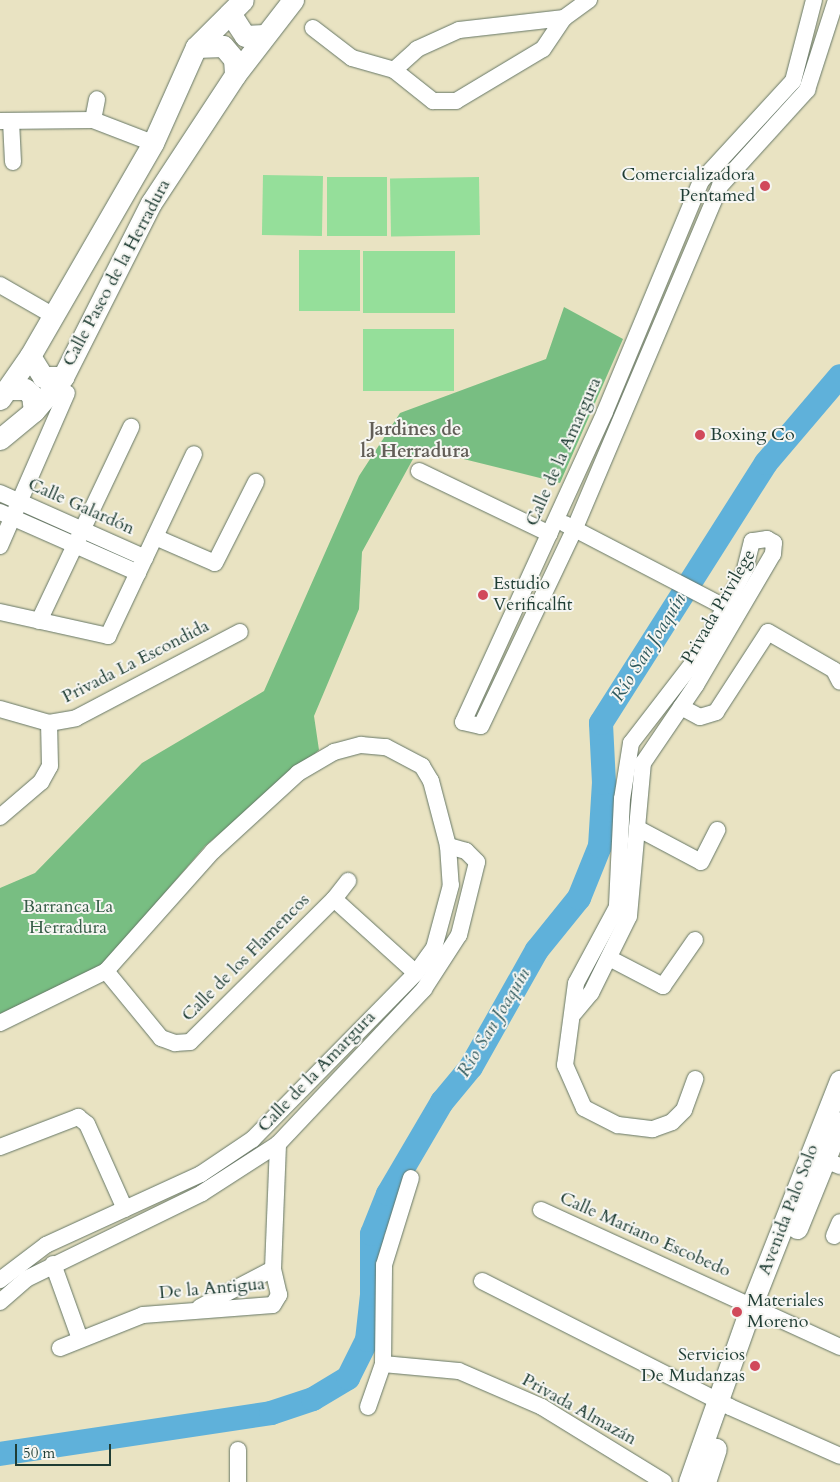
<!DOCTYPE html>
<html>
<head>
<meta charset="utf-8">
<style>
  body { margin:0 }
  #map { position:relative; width:840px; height:1482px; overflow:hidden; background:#e9e3c2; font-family:Cardo,serif }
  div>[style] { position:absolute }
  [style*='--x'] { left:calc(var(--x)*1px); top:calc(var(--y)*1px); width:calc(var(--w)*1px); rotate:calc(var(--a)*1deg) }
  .green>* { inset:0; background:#95df9a; transform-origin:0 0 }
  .forest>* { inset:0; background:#78be82 }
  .river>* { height:24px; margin:-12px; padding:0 12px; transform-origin:12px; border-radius:12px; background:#5fb1da }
  .roads { filter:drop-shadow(0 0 1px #676) drop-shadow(0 0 1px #676) }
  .minor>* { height:16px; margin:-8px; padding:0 8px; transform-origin:8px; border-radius:8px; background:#fff }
  .major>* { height:21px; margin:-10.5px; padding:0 10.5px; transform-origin:10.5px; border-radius:10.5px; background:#fff }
  .dots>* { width:14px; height:14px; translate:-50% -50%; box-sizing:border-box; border:2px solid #f6f6f2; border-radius:50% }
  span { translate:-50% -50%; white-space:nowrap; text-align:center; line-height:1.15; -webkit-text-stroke:4px #f6f6f2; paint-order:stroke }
  .poi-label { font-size:18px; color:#1f3d34 }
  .right { translate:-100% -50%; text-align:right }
  .left { translate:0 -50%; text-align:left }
  .street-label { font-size:18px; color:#1f3d34 }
  .park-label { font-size:18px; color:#375d48 }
  .neighbourhood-label { font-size:19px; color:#625e57; font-weight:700 }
  .water-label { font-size:19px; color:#2f5a5e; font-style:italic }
  .scale { position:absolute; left:15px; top:1444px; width:96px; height:22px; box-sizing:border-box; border:2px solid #1f3d34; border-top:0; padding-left:6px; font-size:15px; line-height:18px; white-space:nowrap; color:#1f3d34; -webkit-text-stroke:4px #f6f6f2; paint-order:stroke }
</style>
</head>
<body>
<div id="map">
  <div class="green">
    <i style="left:263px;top:175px;width:60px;height:60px;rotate:1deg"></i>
    <i style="left:327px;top:177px;width:60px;height:59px"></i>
    <i style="left:479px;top:177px;width:58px;height:89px;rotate:89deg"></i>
    <i style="left:299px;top:250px;width:61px;height:61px"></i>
    <i style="left:363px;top:251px;width:92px;height:62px"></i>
    <i style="left:363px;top:329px;width:91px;height:62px"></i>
  </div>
  <div class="forest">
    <i style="clip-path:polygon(564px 307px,623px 339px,560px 483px,419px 448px,362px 552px,359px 609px,314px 716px,319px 750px,205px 846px,104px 964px,0 1014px,0 888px,35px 873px,142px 763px,264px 691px,359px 476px,400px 413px,546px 359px)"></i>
  </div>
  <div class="river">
    <i style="--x:0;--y:1454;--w:274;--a:-8.6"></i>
    <i style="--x:271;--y:1413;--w:44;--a:-18.4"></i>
    <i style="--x:313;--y:1399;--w:41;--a:-31"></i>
    <i style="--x:348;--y:1378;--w:42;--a:-63.4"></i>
    <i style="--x:367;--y:1340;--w:45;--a:-83.7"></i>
    <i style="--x:372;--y:1295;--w:61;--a:-90"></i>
    <i style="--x:372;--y:1234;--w:43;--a:-68.2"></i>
    <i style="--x:388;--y:1194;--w:107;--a:-59.6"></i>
    <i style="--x:442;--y:1102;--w:45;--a:-50.4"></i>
    <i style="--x:471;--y:1067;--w:134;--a:-60.6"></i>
    <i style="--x:537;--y:950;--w:67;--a:-51.1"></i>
    <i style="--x:579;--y:898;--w:56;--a:-68"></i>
    <i style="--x:600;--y:846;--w:63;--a:-86.4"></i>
    <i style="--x:604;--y:783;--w:60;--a:-92.9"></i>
    <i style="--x:601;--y:723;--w:308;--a:-57.6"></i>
    <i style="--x:766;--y:463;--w:114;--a:-49.6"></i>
  </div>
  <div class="roads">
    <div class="minor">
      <i style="--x:814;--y:0;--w:84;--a:104.5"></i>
      <i style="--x:793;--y:81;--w:136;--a:132.6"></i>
      <i style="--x:701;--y:181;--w:250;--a:112.6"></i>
      <i style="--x:605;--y:412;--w:341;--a:114.6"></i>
      <i style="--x:463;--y:722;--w:18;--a:13"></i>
      <i style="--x:481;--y:726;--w:217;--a:-64.6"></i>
      <i style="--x:574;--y:530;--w:374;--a:-67"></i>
      <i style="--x:720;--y:186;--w:130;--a:-47.8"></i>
      <i style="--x:807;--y:90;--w:95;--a:-72.1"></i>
      <i style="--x:313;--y:28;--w:49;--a:37.6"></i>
      <i style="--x:352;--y:58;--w:44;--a:15.9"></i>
      <i style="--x:394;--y:70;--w:50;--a:38.5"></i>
      <i style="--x:433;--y:101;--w:23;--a:0"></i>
      <i style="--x:456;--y:101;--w:101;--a:-30.9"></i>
      <i style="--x:543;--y:49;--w:37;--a:-56"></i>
      <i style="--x:564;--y:18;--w:31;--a:-36"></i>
      <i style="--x:394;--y:70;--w:31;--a:-42"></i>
      <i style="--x:417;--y:49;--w:46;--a:-24.3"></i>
      <i style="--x:459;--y:30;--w:106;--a:-6.5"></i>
      <i style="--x:93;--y:120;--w:21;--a:-79"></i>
      <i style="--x:0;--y:121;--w:93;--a:-0.6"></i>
      <i style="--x:93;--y:120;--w:64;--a:21"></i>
      <i style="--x:11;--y:121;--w:41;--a:87.2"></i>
      <i style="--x:0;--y:285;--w:62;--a:29.9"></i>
      <i style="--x:419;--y:471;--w:145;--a:25.7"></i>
      <i style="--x:0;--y:493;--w:159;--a:24.1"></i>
      <i style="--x:0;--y:512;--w:151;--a:23.8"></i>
      <i style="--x:565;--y:524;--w:191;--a:27.5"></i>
      <i style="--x:155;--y:537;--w:65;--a:23.4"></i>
      <i style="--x:215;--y:563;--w:91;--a:-63.2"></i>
      <i style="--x:0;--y:546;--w:167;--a:-66.4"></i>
      <i style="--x:0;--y:612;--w:111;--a:12.5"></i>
      <i style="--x:108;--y:636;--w:201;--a:-64.7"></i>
      <i style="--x:39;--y:621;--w:215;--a:-64.6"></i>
      <i style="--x:681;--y:707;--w:21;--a:28"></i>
      <i style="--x:700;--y:717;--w:17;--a:-17"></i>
      <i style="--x:716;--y:712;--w:95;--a:-57"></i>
      <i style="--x:768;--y:632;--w:76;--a:29.9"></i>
      <i style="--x:834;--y:670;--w:13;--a:63"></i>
      <i style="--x:0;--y:709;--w:51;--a:15.9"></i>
      <i style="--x:49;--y:723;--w:27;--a:-10"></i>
      <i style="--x:76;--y:718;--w:185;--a:-27.7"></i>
      <i style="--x:0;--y:817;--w:54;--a:-40.5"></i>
      <i style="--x:41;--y:782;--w:18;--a:-61"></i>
      <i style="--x:50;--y:766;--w:43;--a:-91.3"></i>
      <i style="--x:637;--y:828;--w:72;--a:28"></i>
      <i style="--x:701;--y:862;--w:36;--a:-63"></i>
      <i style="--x:334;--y:899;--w:23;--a:-52"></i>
      <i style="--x:609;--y:958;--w:61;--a:27.4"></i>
      <i style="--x:663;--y:986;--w:56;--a:-55.2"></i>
      <i style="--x:106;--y:971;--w:87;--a:50.6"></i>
      <i style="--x:161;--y:1038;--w:15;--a:20"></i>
      <i style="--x:175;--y:1043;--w:15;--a:-4"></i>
      <i style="--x:190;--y:1042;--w:203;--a:-44.8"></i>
      <i style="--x:334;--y:899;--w:110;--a:42.1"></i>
      <i style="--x:574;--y:1013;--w:26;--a:-50"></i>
      <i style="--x:591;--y:993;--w:86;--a:-63.7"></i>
      <i style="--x:629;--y:916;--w:154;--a:-84.8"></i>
      <i style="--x:643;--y:763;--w:94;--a:-55.8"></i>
      <i style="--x:696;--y:685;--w:152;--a:-59.6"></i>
      <i style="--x:773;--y:554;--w:11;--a:-85"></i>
      <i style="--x:774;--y:543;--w:8;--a:-150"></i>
      <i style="--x:767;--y:539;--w:15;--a:172"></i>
      <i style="--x:752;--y:541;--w:30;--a:104"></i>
      <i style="--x:745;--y:570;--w:97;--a:118.4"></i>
      <i style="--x:699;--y:655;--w:111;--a:127.7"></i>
      <i style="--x:631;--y:743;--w:57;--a:99.1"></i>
      <i style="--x:622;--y:799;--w:108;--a:92.7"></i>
      <i style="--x:617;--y:907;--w:86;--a:118.3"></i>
      <i style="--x:576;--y:983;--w:83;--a:97.6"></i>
      <i style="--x:565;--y:1065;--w:47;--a:66.2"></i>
      <i style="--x:584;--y:1108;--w:38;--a:27"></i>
      <i style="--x:618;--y:1125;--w:35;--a:7"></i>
      <i style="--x:653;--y:1129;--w:20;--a:-20"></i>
      <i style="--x:672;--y:1122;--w:17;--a:-45"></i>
      <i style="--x:684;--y:1110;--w:33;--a:-70"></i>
      <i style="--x:0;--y:1023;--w:118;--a:-26.1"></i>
      <i style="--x:106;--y:971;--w:161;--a:-48.3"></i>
      <i style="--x:213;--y:851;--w:115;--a:-42.5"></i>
      <i style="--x:298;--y:773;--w:42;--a:-30.3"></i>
      <i style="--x:334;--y:752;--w:28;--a:-15"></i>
      <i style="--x:361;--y:745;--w:25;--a:5"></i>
      <i style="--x:386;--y:747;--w:41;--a:27.8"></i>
      <i style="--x:422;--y:766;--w:17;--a:59"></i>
      <i style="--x:431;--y:781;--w:67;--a:75.3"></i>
      <i style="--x:448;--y:846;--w:39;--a:86"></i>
      <i style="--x:451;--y:885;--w:65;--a:105.1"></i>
      <i style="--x:434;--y:948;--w:31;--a:126"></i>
      <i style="--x:416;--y:973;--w:233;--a:134.5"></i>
      <i style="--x:253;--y:1139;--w:63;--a:146.1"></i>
      <i style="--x:201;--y:1174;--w:170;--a:155.4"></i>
      <i style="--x:46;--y:1245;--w:58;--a:142.7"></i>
      <i style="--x:0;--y:1147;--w:84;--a:-21"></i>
      <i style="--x:78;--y:1117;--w:11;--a:38"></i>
      <i style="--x:87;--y:1124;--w:93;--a:65.9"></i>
      <i style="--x:815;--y:1156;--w:27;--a:22"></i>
      <i style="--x:541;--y:1210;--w:329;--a:24.6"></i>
      <i style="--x:834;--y:1236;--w:15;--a:-67"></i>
      <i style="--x:53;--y:1264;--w:80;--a:70.2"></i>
      <i style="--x:482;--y:1281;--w:278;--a:26.9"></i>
      <i style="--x:730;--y:1407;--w:120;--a:24"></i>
      <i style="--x:0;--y:1302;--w:35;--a:-41"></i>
      <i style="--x:26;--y:1279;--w:196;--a:-26"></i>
      <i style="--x:202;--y:1193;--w:90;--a:-32.8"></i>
      <i style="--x:278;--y:1144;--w:213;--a:-46.7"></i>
      <i style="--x:424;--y:989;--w:64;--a:-57.1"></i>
      <i style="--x:459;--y:935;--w:75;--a:-76.1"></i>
      <i style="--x:477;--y:862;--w:16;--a:-135"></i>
      <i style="--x:466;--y:851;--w:19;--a:-164"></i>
      <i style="--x:200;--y:1307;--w:82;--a:-27.5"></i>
      <i style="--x:60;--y:1348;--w:89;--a:-21.7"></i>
      <i style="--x:143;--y:1315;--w:130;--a:-4.4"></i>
      <i style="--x:273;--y:1305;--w:12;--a:-59"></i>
      <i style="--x:279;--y:1295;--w:27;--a:-103"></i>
      <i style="--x:273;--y:1269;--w:125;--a:-87.7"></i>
      <i style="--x:383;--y:1364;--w:76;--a:5.3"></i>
      <i style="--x:459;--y:1371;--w:90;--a:23.4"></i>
      <i style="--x:542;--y:1407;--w:143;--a:31.6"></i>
      <i style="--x:368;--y:1407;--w:46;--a:-70.8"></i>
      <i style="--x:383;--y:1364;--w:99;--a:-89.4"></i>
      <i style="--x:384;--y:1265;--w:91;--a:-72.8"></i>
      <i style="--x:238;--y:1482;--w:32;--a:-90"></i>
    </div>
    <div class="major">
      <i style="--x:230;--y:13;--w:27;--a:57"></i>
      <i style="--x:245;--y:36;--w:19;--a:-3"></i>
      <i style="--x:196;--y:47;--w:27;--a:-2"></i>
      <i style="--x:223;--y:46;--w:17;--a:50"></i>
      <i style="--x:234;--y:59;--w:16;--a:86"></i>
      <i style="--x:30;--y:356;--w:25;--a:58"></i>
      <i style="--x:43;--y:377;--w:20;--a:0"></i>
      <i style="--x:8;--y:389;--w:17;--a:0"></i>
      <i style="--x:25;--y:389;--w:9;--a:41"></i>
      <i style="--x:32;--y:395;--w:16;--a:83"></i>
      <i style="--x:0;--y:399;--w:52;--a:-55.1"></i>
      <i style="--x:30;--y:356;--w:246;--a:-60"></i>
      <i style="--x:153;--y:143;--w:105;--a:-65.9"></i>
      <i style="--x:196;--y:47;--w:66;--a:-45"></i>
      <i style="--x:0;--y:439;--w:44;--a:-39.5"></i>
      <i style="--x:34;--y:411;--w:45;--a:-49.5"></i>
      <i style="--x:63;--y:377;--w:195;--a:-63.2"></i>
      <i style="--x:151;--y:203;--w:153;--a:-56.7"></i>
      <i style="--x:235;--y:75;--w:95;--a:-52.3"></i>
      <i style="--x:797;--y:1228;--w:114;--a:-67.9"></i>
      <i style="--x:689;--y:1482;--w:189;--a:-70.5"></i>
      <i style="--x:752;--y:1304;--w:240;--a:-68.5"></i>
      <i style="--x:705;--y:1482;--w:35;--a:-72"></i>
    </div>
  </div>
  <div class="dots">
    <i style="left:765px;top:186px;background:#d1495b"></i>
    <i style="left:700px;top:435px;background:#d1495b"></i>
    <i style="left:483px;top:595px;background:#d1495b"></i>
    <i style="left:737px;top:1312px;background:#d1495b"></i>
    <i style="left:755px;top:1366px;background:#d1495b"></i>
  </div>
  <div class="poi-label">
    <span class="right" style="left:755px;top:186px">Comercializadora<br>Pentamed</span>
    <span class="left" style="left:710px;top:435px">Boxing Co</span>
    <span class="left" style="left:493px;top:595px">Estudio<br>Verificalfit</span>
    <span class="left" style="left:747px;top:1312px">Materiales<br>Moreno</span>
    <span class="right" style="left:745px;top:1366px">Servicios<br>De Mudanzas</span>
  </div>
  <div class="street-label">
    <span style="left:117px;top:273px;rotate:-62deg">Calle Paseo de la Herradura</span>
    <span style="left:564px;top:452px;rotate:-66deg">Calle de la Amargura</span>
    <span style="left:81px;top:507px;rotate:24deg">Calle Galardón</span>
    <span style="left:719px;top:607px;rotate:-60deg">Privada Privilege</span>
    <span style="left:136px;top:662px;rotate:-27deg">Privada La Escondida</span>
    <span style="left:246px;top:958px;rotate:-45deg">Calle de los Flamencos</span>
    <span style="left:317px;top:1072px;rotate:-46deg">Calle de la Amargura</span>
    <span style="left:789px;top:1210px;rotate:-69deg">Avenida Palo Solo</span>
    <span style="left:645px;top:1235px;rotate:24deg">Calle Mariano Escobedo</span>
    <span style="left:212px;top:1289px;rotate:-5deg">De la Antigua</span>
    <span style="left:579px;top:1410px;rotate:29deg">Privada Almazán</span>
  </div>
  <div class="park-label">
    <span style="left:68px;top:918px">Barranca La<br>Herradura</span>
  </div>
  <div class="neighbourhood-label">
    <span style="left:415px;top:441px">Jardines de<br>la Herradura</span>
  </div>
  <div class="water-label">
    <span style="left:649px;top:648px;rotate:-58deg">Río San Joaquín</span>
    <span style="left:494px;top:1023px;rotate:-59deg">Río San Joaquín</span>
  </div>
  <div class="scale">50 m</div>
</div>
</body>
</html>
